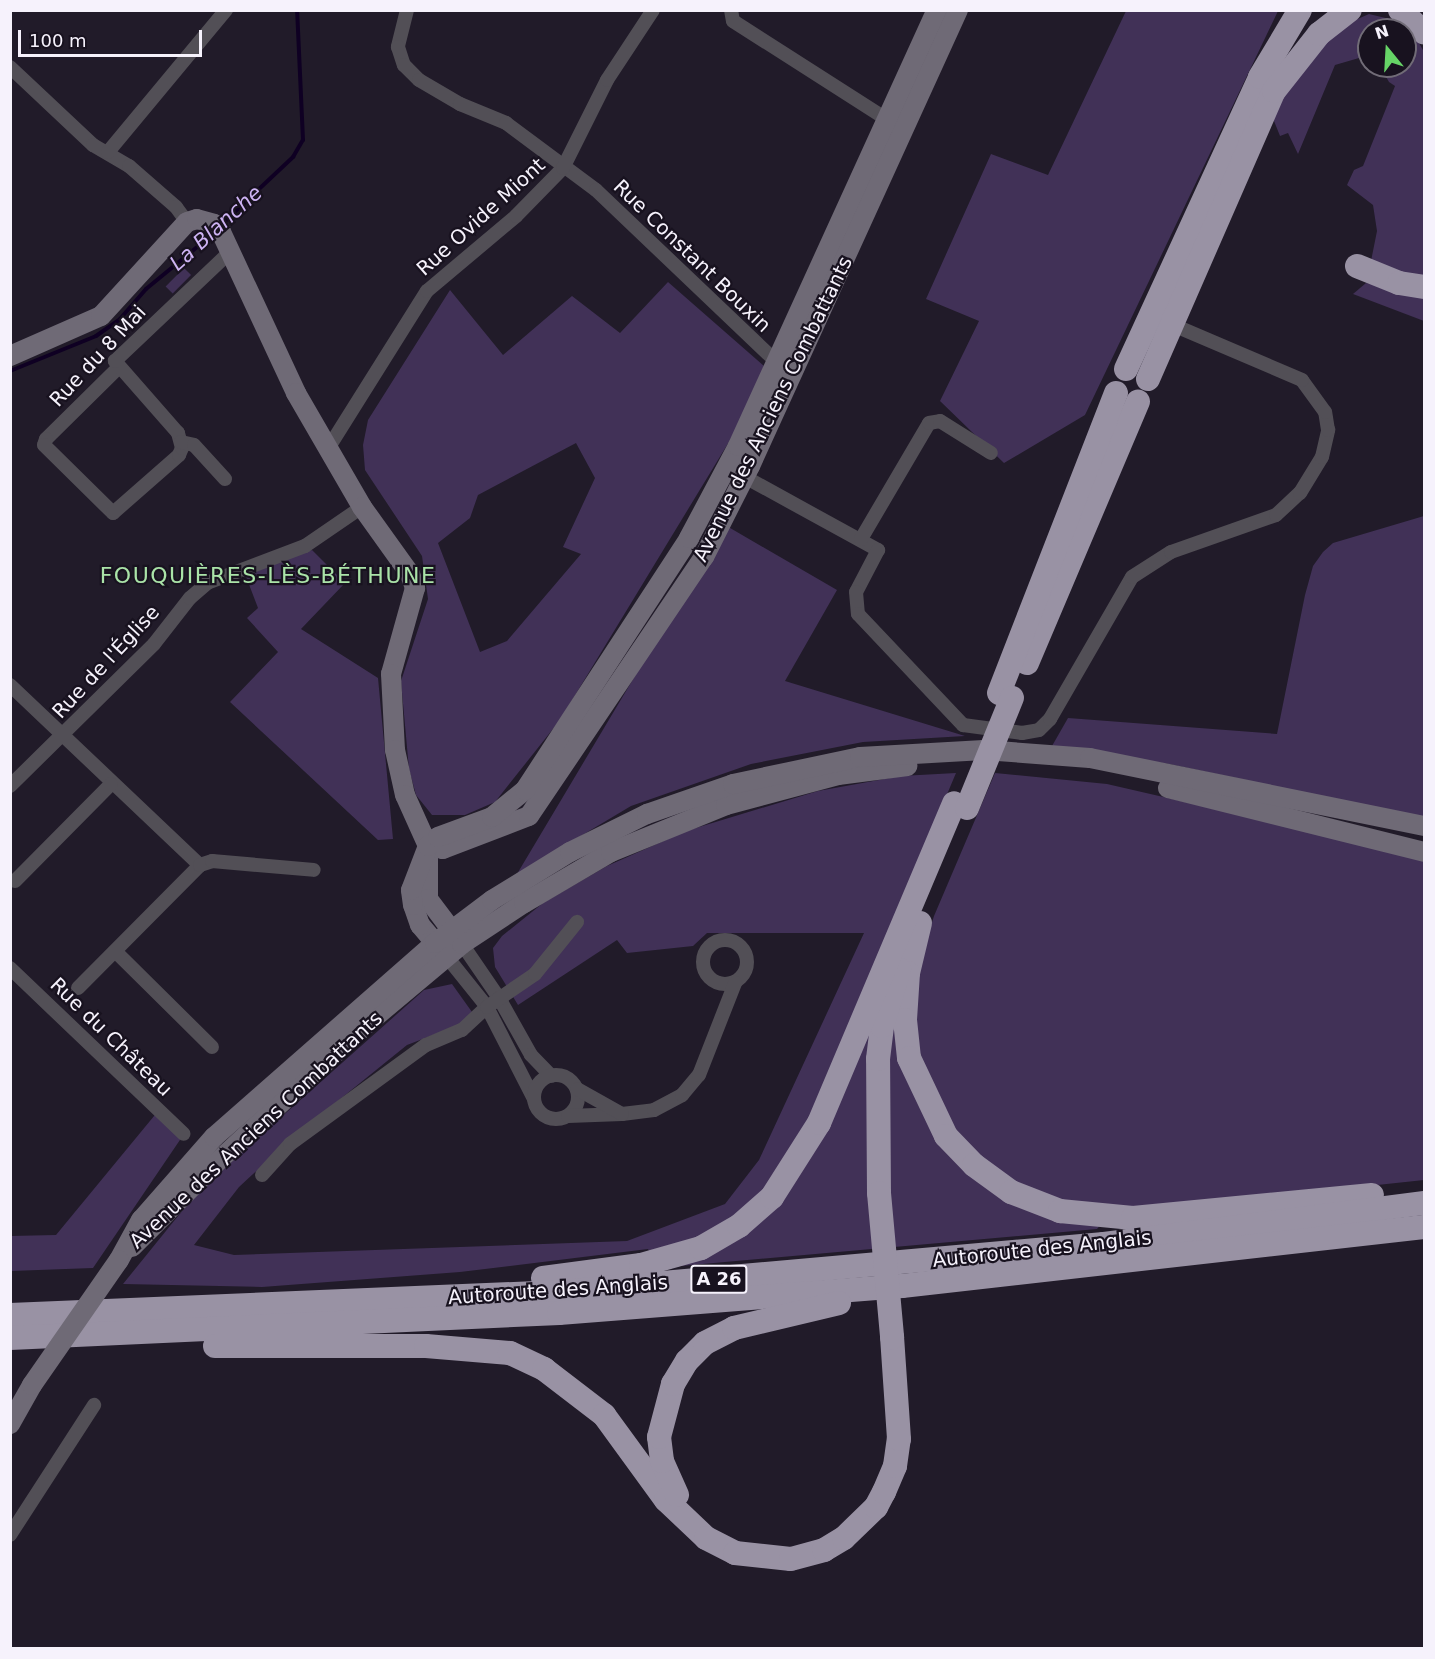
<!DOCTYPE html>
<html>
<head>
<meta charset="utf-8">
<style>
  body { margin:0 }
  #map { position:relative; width:1435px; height:1659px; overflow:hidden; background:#211b29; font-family:"DejaVu Sans",sans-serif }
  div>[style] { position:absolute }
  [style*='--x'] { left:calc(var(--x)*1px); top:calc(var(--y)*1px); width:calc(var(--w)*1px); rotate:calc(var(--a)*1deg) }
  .green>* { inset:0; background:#413157; transform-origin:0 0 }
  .stream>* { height:4px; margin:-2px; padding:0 2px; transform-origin:2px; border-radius:2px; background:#0f0023 }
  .street>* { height:14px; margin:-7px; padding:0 7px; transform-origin:7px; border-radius:7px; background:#524f56 }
  .street>.ring { margin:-7px; padding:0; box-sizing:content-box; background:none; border:14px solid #524f56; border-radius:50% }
  .secondary>* { height:20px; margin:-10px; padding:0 10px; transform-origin:10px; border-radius:10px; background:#6f6a76 }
  .highway>* { height:24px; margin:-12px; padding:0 12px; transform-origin:12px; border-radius:12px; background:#9992a4 }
  .secondary-bridge>* { height:20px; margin:-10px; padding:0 10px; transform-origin:10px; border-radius:10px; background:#6f6a76 }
  .highway-bridge>* { height:24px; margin:-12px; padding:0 12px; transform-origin:12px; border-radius:12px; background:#9992a4 }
  span { translate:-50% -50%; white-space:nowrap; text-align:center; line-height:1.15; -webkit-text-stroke:4.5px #18121f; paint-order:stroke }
  .shield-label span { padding:2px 4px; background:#18121f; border:2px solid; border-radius:4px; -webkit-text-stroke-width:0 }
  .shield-label { font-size:18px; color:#f6f2fc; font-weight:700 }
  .street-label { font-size:20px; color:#f6f2fc }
  .water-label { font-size:21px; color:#cdb3f3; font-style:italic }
  .quarter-label { font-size:22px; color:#aae3a8; letter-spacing:1.5px }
  .frame { position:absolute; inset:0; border:12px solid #f6f2fc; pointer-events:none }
  .north { position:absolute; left:1357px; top:18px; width:60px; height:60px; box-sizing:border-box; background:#18121f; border:2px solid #716c77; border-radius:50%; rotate:342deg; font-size:16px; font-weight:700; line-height:24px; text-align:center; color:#f6f2fc }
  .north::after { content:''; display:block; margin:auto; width:21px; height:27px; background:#66d467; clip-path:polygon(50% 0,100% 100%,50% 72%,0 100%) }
  .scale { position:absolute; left:18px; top:30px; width:184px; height:27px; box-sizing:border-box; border:3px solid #f6f2fc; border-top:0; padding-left:8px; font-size:18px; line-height:21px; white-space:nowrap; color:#f6f2fc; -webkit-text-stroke:4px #18121f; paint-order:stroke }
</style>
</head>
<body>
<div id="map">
  <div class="green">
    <i style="clip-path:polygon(1126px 11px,1278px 11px,1085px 415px,1004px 463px,940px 401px,979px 321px,926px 299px,991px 154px,1048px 175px)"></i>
    <i style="clip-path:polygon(1369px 14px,1398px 21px,1413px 32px,1424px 52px,1424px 281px,1371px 261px,1377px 231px,1373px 205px,1347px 185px,1354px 170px,1363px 166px,1395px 86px,1389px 82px,1380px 66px,1405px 66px,1405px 30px,1369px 30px,1369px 60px,1359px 58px,1335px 65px,1298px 154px,1288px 133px,1280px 136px,1272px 116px,1274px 100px,1335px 29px)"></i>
    <i style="left:184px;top:268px;width:10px;height:26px;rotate:45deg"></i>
    <i style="clip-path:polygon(evenodd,668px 282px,764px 366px,738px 427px,560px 720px,495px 802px,465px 815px,432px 815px,416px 795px,409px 769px,401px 681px,428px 599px,422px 556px,365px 470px,363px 445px,368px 420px,450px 290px,503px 355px,572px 296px,620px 333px,668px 282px,576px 443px,595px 478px,563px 547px,581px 554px,507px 641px,480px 652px,438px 543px,470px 518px,478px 495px,576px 443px)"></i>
    <i style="clip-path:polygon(1366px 283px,1424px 294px,1424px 321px,1353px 294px)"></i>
    <i style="clip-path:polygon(1424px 516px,1424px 818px,1169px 764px,1052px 746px,1068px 718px,1277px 734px,1305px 595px,1313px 566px,1323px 552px,1333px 543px)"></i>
    <i style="clip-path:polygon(725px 525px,837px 590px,785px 681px,965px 736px,863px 742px,751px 764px,631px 806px,517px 874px)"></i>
    <i style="clip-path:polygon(312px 550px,345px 583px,301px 629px,378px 678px,393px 839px,378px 840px,230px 702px,278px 652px,247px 618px,258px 608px,245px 574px)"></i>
    <i style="clip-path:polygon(956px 773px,889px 932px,918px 966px,934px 916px,995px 773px,1107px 784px,1380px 847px,1424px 861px,1424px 1180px,1199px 1204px,1114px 1209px,1097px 1229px,658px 1268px,648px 1249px,460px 1272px,262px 1287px,123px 1284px,191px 1200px,252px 1143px,424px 990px,452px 984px,472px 1012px,459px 1025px,407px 1045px,292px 1138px,239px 1187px,194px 1245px,234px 1255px,627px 1241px,725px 1204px,759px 1160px,864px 933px,707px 933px,693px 946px,627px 953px,617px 940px,518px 1005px,495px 967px,493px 948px,502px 936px,543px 903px,607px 866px,686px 831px,818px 791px,901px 776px)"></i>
    <i style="clip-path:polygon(159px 1110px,184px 1134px,93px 1268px,11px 1271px,10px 1236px,56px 1235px)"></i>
  </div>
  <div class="stream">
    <i style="--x:222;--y:224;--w:98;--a:-43.3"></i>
    <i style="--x:293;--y:157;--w:20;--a:-60"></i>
    <i style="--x:303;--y:140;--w:130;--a:-92.6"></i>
    <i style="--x:10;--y:371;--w:93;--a:-22.1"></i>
    <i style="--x:96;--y:336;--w:29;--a:-35"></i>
    <i style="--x:120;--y:319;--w:40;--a:-49"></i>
    <i style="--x:146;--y:289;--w:87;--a:-39.4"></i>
  </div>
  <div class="street">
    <i style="--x:407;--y:10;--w:38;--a:104"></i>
    <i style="--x:398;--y:47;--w:19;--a:72"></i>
    <i style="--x:404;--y:65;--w:21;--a:45"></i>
    <i style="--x:419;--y:80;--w:48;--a:30.3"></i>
    <i style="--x:460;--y:104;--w:50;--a:22.4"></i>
    <i style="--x:506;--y:123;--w:112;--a:36.7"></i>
    <i style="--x:596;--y:190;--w:258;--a:43.6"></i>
    <i style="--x:731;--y:10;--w:11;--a:80"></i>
    <i style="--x:733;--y:21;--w:191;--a:32.6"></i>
    <i style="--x:10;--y:67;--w:114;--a:43.2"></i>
    <i style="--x:93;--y:145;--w:42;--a:30.3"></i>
    <i style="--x:129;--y:166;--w:62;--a:41.1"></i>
    <i style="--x:176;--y:207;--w:19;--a:54"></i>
    <i style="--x:108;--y:152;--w:185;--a:-50.3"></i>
    <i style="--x:118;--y:368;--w:101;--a:135.4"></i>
    <i style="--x:46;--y:439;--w:6;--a:108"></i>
    <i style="--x:44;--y:445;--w:97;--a:44.6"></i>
    <i style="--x:113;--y:513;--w:88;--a:-41.3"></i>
    <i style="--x:179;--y:455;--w:8;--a:-67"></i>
    <i style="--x:182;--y:448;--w:16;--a:-105"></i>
    <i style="--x:178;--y:433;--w:96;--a:-131.2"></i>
    <i style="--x:115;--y:361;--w:160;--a:-43.5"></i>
    <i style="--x:181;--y:442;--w:13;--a:13"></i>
    <i style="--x:194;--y:445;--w:46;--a:47.6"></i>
    <i style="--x:329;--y:447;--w:184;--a:-57.9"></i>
    <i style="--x:427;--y:291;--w:116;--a:-40.1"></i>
    <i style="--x:516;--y:216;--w:67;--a:-45.6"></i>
    <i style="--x:563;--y:168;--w:98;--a:-63.4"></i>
    <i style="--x:607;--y:80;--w:84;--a:-56.7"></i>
    <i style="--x:745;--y:477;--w:152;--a:28.8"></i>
    <i style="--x:878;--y:550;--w:47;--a:117.6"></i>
    <i style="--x:856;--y:592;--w:22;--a:85"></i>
    <i style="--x:858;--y:614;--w:153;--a:46.6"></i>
    <i style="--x:963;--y:725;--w:60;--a:7.7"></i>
    <i style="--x:1022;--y:733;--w:17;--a:-10"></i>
    <i style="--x:1039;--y:730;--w:16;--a:-45"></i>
    <i style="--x:1050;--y:719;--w:164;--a:-60"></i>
    <i style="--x:1132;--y:577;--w:46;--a:-32.7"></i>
    <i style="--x:1171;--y:552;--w:111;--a:-19.4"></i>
    <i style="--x:1276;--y:515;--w:33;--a:-43"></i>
    <i style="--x:1300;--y:493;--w:42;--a:-58.6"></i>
    <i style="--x:1322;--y:457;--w:28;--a:-77"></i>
    <i style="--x:1328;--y:430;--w:18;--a:-99"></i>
    <i style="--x:1325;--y:412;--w:39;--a:-126"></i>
    <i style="--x:1302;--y:380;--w:142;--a:-156.9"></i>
    <i style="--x:861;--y:539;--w:134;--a:-59.6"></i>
    <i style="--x:929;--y:423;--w:11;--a:-10"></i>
    <i style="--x:940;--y:421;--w:60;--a:32.1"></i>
    <i style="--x:10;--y:685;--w:262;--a:43.5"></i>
    <i style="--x:10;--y:786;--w:202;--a:-44.6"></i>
    <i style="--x:154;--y:644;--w:58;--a:-52"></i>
    <i style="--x:190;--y:598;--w:23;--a:-41"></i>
    <i style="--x:207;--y:583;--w:105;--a:-20.7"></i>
    <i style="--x:305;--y:546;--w:69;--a:-34.4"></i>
    <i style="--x:15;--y:881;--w:136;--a:-45.3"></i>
    <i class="ring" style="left:703px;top:940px;width:30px;height:30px"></i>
    <i style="--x:462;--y:944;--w:65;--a:55.6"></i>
    <i style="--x:499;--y:998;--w:65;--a:60.7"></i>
    <i style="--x:531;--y:1055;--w:29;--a:46"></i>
    <i style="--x:116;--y:952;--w:135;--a:44.7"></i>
    <i style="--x:447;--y:957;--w:64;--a:51.3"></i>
    <i style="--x:487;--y:1007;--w:103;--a:62.9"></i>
    <i style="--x:10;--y:968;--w:240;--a:43.7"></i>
    <i style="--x:78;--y:988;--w:173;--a:-45.2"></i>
    <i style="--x:200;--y:865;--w:13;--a:-18"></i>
    <i style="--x:212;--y:861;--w:102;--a:5"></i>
    <i class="ring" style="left:534px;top:1075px;width:30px;height:30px"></i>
    <i style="--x:622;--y:1114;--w:32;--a:-7"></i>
    <i style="--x:654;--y:1110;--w:32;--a:-28"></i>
    <i style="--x:682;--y:1095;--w:26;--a:-50"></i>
    <i style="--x:699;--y:1075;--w:99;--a:-68.6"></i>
    <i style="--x:568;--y:1116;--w:54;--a:-2.1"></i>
    <i style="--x:622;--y:1114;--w:51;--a:-150.9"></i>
    <i style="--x:262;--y:1175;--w:42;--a:-47.9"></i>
    <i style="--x:290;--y:1144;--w:168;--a:-36.1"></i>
    <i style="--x:426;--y:1045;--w:39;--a:-23"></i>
    <i style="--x:462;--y:1030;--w:34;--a:-43"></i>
    <i style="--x:487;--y:1007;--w:58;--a:-34.5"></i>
    <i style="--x:535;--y:974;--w:67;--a:-51.1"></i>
    <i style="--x:10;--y:1535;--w:155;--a:-57.1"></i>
  </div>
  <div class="secondary">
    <i style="--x:10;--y:356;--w:99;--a:-23.7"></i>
    <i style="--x:101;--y:316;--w:127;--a:-47.5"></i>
    <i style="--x:187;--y:222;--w:10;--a:-17"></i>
    <i style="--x:197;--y:219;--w:18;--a:16"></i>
    <i style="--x:214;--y:224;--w:11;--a:49"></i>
    <i style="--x:221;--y:232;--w:178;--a:65"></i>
    <i style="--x:296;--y:393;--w:132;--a:59.9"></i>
    <i style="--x:362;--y:507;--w:82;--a:54.4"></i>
    <i style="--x:410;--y:574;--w:15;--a:70"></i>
    <i style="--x:415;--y:588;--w:89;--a:105.6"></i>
    <i style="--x:391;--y:674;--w:76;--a:87"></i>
    <i style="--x:395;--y:750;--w:46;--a:77.5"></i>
    <i style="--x:405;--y:795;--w:56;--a:65.7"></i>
    <i style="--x:428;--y:846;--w:53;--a:90"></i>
    <i style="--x:428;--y:899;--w:51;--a:52.9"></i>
    <i style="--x:1168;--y:788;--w:264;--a:14"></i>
    <i style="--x:428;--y:846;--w:15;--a:11"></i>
    <i style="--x:443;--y:849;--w:92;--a:-21"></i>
    <i style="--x:529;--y:816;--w:313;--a:-56"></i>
    <i style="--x:704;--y:557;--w:102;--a:-63.2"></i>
    <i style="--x:750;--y:466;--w:501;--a:-65.48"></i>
    <i style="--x:442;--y:951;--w:34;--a:-130"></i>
    <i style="--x:420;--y:925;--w:21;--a:-109"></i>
    <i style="--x:413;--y:905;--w:15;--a:-98"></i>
    <i style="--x:411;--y:890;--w:47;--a:-68.9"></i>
    <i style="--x:428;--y:846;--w:13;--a:-42"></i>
    <i style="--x:438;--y:837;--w:58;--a:-20.3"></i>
    <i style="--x:492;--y:817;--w:43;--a:-39.3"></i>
    <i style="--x:525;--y:790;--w:301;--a:-56.9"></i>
    <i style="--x:689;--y:538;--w:104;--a:-62"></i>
    <i style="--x:738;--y:446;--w:479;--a:-65.5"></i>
    <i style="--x:132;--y:1247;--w:117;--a:-45"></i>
    <i style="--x:215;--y:1164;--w:209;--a:-42.7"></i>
    <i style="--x:369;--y:1022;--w:121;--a:-40"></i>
    <i style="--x:462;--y:944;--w:74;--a:-33.5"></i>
    <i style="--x:524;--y:903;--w:101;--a:-30.4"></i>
    <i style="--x:611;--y:852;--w:124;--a:-22.2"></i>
    <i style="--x:726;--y:805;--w:116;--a:-15"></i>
    <i style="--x:838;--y:775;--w:70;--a:-7.4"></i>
    <i style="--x:119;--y:1260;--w:46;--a:-61.2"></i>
    <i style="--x:141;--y:1220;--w:111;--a:-48.7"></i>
    <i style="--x:214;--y:1137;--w:294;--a:-41.3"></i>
    <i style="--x:435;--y:943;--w:71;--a:-37"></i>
    <i style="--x:492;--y:900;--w:92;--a:-31.6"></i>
    <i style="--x:570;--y:852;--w:86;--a:-26.3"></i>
    <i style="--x:647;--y:814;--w:91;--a:-19.2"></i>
    <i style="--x:733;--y:784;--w:130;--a:-12"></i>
    <i style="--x:860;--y:757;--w:124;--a:-3.2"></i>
    <i style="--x:984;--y:750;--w:106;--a:4.3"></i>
    <i style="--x:1090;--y:758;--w:341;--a:11.5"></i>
    <i style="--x:10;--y:1424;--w:45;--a:-60.6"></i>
  </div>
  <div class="highway">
    <i style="--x:1400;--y:10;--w:33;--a:43"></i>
    <i style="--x:1357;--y:266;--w:45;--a:22"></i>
    <i style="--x:1399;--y:283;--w:25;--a:9"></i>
    <i style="--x:1126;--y:369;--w:321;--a:-65.3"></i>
    <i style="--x:1260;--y:77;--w:78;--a:-59.2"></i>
    <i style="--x:1148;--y:379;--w:314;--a:-66.4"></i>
    <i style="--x:1274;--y:91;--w:73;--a:-51.7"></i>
    <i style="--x:1319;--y:34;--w:39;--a:-38"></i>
    <i style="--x:1027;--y:663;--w:284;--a:-67"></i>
    <i style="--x:999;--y:693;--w:322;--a:-68.7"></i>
    <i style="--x:920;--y:923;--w:51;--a:103.5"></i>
    <i style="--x:908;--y:973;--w:47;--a:93.7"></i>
    <i style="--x:905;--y:1020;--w:38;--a:84"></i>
    <i style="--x:909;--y:1058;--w:86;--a:64.6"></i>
    <i style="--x:946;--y:1136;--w:40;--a:46"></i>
    <i style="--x:974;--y:1165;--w:46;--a:36.1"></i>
    <i style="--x:1011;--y:1192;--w:53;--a:21.2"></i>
    <i style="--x:1060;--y:1211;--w:73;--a:5.5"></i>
    <i style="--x:1133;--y:1218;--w:240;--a:-5.5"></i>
    <i style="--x:879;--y:1193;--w:134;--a:-90.4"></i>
    <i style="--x:878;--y:1059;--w:33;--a:-83"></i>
    <i style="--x:882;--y:1026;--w:59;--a:-73.1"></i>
    <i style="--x:543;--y:1278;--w:99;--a:-7.6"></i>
    <i style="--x:641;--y:1265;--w:62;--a:-15.8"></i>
    <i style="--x:701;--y:1248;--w:44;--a:-30.1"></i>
    <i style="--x:739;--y:1226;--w:44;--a:-41.3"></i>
    <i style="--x:772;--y:1197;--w:88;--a:-57.6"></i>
    <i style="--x:819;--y:1123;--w:347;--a:-67.1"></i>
    <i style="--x:10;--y:1315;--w:550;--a:-2.39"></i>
    <i style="--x:560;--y:1292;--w:546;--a:-5.04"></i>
    <i style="--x:1104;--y:1244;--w:323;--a:-7.3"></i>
    <i style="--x:10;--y:1338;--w:550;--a:-2.61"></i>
    <i style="--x:559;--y:1313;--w:344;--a:-4.5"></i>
    <i style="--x:902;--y:1286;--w:525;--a:-6.45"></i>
    <i style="--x:215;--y:1346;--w:211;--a:0"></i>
    <i style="--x:426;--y:1346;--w:84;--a:4.8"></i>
    <i style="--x:510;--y:1353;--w:38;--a:25"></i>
    <i style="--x:544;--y:1369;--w:76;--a:37.5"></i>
    <i style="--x:604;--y:1415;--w:105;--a:53.9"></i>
    <i style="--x:666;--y:1500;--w:55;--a:43.5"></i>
    <i style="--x:706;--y:1538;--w:33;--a:27"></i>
    <i style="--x:735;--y:1553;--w:56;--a:6.1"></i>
    <i style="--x:791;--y:1559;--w:34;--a:-15"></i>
    <i style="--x:824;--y:1550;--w:23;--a:-31"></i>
    <i style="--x:844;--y:1538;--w:45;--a:-44.1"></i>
    <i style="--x:876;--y:1507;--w:17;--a:-62"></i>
    <i style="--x:884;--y:1492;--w:28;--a:-67"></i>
    <i style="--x:895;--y:1466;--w:27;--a:-82"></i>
    <i style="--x:899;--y:1439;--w:102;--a:-93.9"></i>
    <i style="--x:677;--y:1495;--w:37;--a:-114"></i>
    <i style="--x:662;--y:1461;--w:24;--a:-97"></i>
    <i style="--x:659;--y:1437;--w:55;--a:-75.2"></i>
    <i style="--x:673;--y:1384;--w:27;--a:-59"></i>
    <i style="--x:687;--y:1361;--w:25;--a:-45"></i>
    <i style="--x:705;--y:1343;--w:33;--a:-27"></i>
    <i style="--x:734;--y:1328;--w:108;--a:-13.4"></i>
  </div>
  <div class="secondary-bridge">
    <i style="--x:32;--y:1385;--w:152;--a:-55.2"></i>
  </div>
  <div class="highway-bridge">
    <i style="--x:967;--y:808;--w:119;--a:-67.8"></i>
    <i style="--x:879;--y:1193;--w:145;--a:84.8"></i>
  </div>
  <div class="shield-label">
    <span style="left:719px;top:1279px">A 26</span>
  </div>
  <div class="street-label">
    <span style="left:481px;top:217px;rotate:-42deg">Rue Ovide Miont</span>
    <span style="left:692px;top:256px;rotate:44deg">Rue Constant Bouxin</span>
    <span style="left:98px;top:356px;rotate:-47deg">Rue du 8 Mai</span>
    <span style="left:773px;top:409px;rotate:-64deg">Avenue des Anciens Combattants</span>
    <span style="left:106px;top:662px;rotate:-47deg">Rue de l'Église</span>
    <span style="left:111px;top:1037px;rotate:44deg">Rue du Château</span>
    <span style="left:256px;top:1130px;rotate:-43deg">Avenue des Anciens Combattants</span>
    <span style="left:1042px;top:1249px;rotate:-6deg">Autoroute des Anglais</span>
    <span style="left:558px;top:1290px;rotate:-4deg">Autoroute des Anglais</span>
  </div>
  <div class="water-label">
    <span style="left:216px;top:228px;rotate:-42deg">La Blanche</span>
  </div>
  <div class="quarter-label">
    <span style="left:268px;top:576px">FOUQUIÈRES-LÈS-BÉTHUNE</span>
  </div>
  <div class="frame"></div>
  <div class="north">N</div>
  <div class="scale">100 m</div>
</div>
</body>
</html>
